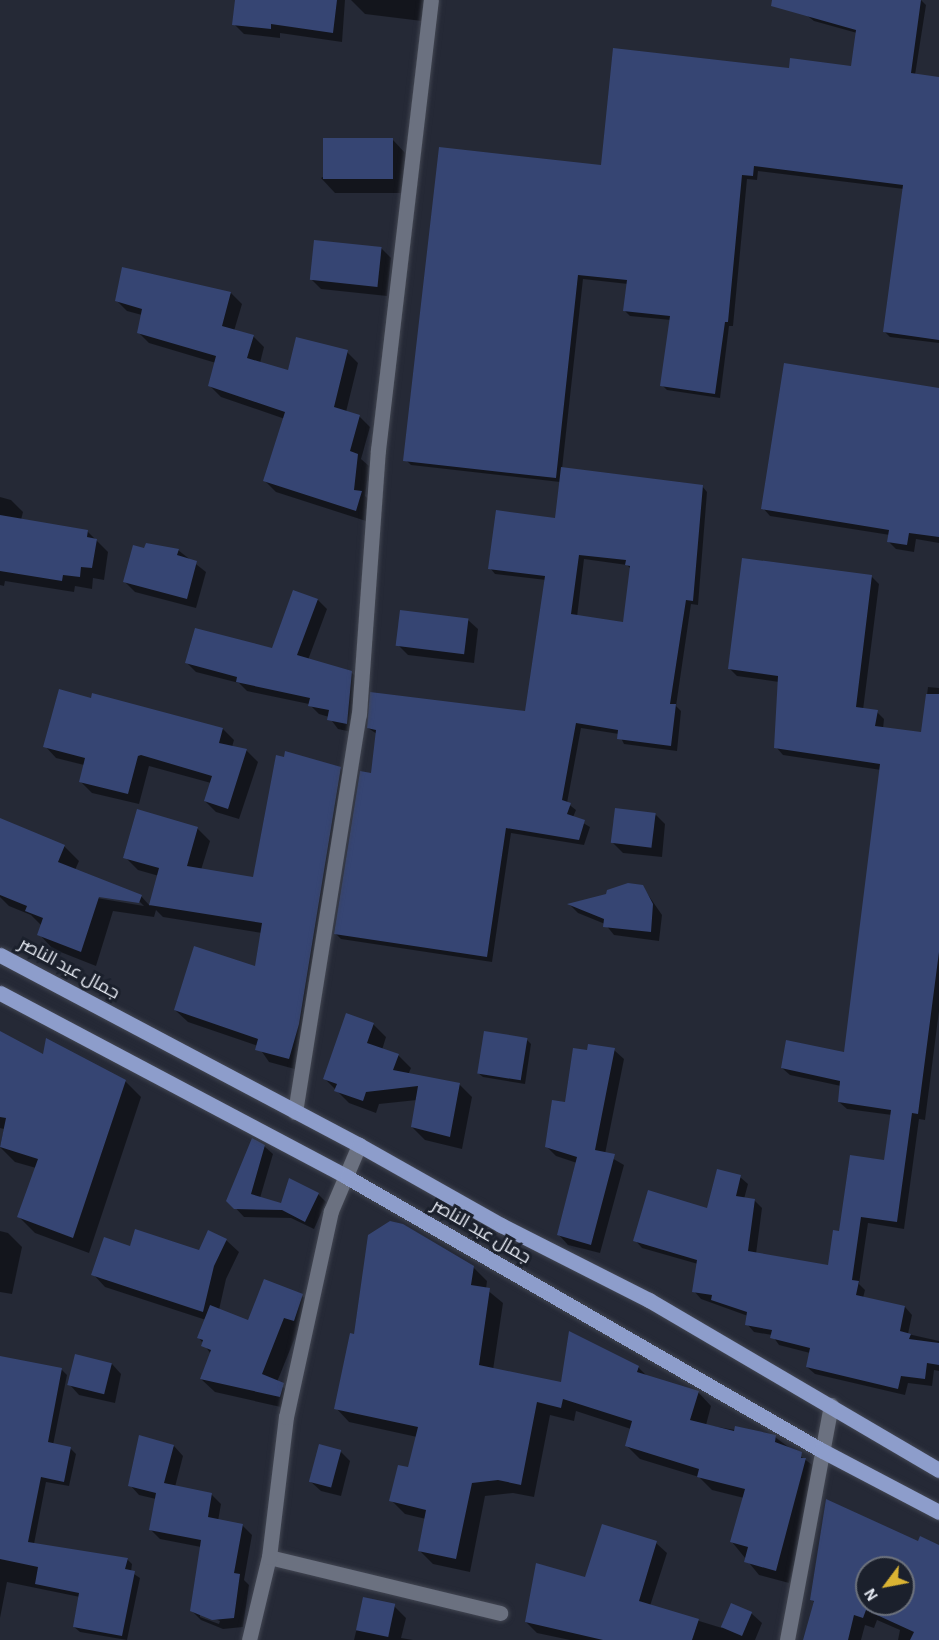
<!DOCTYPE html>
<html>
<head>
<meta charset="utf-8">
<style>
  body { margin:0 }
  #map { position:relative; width:939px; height:1640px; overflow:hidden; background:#252936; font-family:"Alegreya Sans",Cairo,sans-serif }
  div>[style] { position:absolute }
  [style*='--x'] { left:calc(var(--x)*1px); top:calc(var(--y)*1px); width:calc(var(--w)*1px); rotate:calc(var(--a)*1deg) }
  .shadow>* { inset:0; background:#0007 }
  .building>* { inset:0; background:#364573; transform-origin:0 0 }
  .roads { filter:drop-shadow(0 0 2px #424652) drop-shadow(0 0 2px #424652) }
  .minor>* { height:15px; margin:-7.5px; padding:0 7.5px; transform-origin:7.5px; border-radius:7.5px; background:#6b7180 }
  .major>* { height:15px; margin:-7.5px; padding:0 7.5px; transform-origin:7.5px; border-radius:7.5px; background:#8d9dcb }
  span { translate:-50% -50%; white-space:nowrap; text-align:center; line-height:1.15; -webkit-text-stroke:6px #1b202c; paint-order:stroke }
  .street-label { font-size:18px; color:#e8ecf5 }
  .north { position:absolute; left:855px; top:1556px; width:60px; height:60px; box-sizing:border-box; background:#1b202c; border:2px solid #6d727c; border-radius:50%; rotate:238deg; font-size:16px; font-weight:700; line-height:24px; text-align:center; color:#e8ecf5 }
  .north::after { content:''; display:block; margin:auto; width:21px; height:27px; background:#dab333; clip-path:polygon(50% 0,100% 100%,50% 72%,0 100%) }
</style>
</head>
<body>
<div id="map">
  <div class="shadow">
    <i style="clip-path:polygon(237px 0,345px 0,342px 42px,280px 33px,280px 38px,244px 34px,234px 24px)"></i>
    <i style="clip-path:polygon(351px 0,432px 0,430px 22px,365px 14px)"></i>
    <i style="clip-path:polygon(evenodd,787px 0,921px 0,926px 5px,915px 75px,939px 78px,939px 343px,890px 337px,885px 332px,904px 189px,758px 171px,757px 180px,747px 179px,733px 326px,729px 326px,720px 398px,667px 390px,662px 385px,671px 320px,630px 316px,625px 311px,628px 284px,583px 279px,562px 469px,702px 486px,707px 492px,698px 605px,691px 604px,676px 706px,681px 711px,677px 751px,624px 744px,619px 734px,581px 728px,567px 803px,576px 810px,573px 817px,590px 827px,584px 845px,511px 833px,492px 962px,341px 939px,335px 933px,372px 775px,377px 734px,368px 728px,526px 713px,546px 580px,495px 574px,490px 568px,556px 520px,560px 482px,411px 465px,406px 460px,602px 166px,790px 70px,852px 67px,857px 33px,814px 21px,787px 0,584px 559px,627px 565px,631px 569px,624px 624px,577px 617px,584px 559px)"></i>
    <i style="clip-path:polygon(393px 140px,407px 155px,408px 193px,335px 193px,321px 178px)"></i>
    <i style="clip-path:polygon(381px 248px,391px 258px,387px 296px,321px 289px,312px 280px)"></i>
    <i style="clip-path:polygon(231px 293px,242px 304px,234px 331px,253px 336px,264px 347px,260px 363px,289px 372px,347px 352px,358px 363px,346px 412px,359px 416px,370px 427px,361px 459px,369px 466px,365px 496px,372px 503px,366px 521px,276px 492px,265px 481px,285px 419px,221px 397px,210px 386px,216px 363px,149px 343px,138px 332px,142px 315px,127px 311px,116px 300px)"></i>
    <i style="clip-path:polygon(939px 389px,939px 543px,916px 539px,914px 552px,896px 549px,889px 542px,890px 535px,770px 516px,763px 508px)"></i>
    <i style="clip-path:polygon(0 497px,11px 500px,23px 512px,21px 520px,87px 531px,108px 552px,104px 580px,93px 578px,92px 589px,75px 586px,74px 592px,5px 581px,4px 586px,0 585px)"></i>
    <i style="clip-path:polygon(147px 544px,178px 550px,206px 572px,196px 608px,135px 592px,125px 582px)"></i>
    <i style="clip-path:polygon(872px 577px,879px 584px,863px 710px,877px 712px,884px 719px,883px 729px,922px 733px,928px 687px,939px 688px,939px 1011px,925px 1120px,919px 1119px,904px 1229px,868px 1223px,859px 1284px,865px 1290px,863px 1298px,905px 1307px,912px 1315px,908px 1334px,939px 1341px,939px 1371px,934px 1370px,932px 1386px,908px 1383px,905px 1395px,815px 1374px,807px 1367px,810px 1353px,779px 1345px,772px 1335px,754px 1332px,747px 1324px,748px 1316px,701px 1299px,694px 1291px,698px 1264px,642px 1248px,635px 1240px,709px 1210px,740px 1177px,748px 1184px,744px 1199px,754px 1200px,762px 1208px,756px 1254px,829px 1266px,840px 1232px,885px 1162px,892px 1115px,847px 1109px,839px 1102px,841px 1086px,790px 1075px,782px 1068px,845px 1054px,881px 770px,783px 755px,776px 747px,779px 682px,737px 676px,730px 669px)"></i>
    <i style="clip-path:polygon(294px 592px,318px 600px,327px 609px,308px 660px,352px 673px,361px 682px,356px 733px,338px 729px,329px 717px,319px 714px,309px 704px,247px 691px,239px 683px,196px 672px,187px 663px,273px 650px)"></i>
    <i style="clip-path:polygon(468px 620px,478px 629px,474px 663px,408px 655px,398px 645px)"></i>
    <i style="clip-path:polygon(223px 729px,234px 740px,232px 747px,246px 750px,258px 762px,239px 819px,216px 812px,205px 801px,211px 783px,149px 766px,139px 804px,92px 793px,81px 782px,84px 765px,56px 758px,45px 746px)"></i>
    <i style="clip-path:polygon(evenodd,340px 768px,353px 781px,302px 1071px,269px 1062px,258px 1046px,188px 1022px,175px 1010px,256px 968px,262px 933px,163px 917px,156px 910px,154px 917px,113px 911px,96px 966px,53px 949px,39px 934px,42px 926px,31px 915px,9px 906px,0 897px,0 820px,64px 846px,79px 861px,75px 870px,141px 896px,150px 906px,159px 876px,138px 870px,125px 857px,197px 828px,210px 841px,201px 870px,255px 879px,340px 768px,92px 894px,140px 902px,144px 906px,91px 897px,92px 894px)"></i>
    <i style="clip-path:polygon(656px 815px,665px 824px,662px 857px,623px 853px,613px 843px)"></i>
    <i style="clip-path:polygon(642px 886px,662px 915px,659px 941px,614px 935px,605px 924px,578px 913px,570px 905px)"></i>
    <i style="clip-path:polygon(373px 1024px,386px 1037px,382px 1050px,398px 1055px,411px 1068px,408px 1075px,459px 1084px,472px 1097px,462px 1149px,425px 1140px,412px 1127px,417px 1100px,379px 1104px,376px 1113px,349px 1103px,325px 1079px)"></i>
    <i style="clip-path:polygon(527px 1040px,531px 1044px,525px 1084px,483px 1077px,478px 1073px)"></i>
    <i style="clip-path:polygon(0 1044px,125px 1081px,141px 1097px,89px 1253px,35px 1233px,19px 1217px,36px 1168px,15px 1162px,0 1147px,4px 1129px,0 1128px)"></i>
    <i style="clip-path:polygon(614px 1050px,624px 1059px,605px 1154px,624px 1165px,600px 1253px,568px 1245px,559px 1235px,577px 1163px,556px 1156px,547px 1147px,589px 1051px)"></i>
    <i style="clip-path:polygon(264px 1146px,273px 1154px,260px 1198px,281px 1205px,318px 1194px,326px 1202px,314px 1229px,291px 1218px,244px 1217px,228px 1200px)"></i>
    <i style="clip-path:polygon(0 1231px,8px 1233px,22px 1247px,12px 1294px,0 1292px)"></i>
    <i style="clip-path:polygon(209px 1232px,226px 1240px,239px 1252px,226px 1279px,219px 1310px,249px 1322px,302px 1296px,316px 1309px,298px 1330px,277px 1382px,296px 1398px,294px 1410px,215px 1392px,201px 1379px,211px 1354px,199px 1338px,206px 1320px,105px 1287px,93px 1274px,131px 1248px,199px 1252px)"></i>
    <i style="clip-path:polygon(473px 1267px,487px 1281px,486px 1289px,503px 1303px,493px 1370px,562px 1384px,638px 1367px,649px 1378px,698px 1392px,711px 1406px,706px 1425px,775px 1437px,815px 1467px,819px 1473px,789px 1583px,759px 1575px,732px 1542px,744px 1498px,712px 1490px,699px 1477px,640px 1459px,627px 1446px,631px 1429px,576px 1411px,574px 1421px,550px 1415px,534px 1497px,513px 1493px,485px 1496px,470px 1572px,433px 1564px,420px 1551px,426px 1519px,405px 1514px,391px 1500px,409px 1469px,417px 1437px,349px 1422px,336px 1408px,355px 1336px)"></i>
    <i style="clip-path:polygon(0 1357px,62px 1370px,67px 1375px,53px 1445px,70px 1448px,76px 1454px,69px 1486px,46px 1482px,34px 1544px,127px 1559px,132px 1564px,131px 1572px,140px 1578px,127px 1640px,80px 1632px,74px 1627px,80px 1597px,7px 1582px,0 1618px)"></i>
    <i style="clip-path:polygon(112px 1364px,121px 1374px,115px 1403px,79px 1395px,70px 1385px)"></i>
    <i style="clip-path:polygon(evenodd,174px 1446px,183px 1456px,175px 1487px,212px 1495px,221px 1504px,218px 1521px,242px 1525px,252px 1535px,244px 1580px,249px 1585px,243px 1627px,223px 1629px,201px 1620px,191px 1610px,201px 1547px,160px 1539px,150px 1529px,156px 1499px,139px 1495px,130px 1485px,174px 1446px,200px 1613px,220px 1621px,219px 1624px,200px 1617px,200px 1613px)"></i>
    <i style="clip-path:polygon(340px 1451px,350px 1461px,341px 1496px,321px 1491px,311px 1482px)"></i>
    <i style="clip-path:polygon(evenodd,828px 1501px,919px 1543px,939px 1546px,939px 1640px,898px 1640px,900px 1630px,877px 1620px,874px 1628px,865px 1625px,861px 1640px,804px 1640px,815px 1603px,811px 1599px,828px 1501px,867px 1568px,903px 1568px,903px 1604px,867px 1604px,867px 1568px)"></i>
    <i style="clip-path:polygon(656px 1543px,667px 1553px,650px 1606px,722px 1628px,732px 1605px,751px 1613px,762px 1623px,755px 1640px,570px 1640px,537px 1633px,526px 1622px,586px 1579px)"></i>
    <i style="clip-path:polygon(364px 1598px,394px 1606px,406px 1618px,401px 1638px,413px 1640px,354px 1640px)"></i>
  </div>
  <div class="building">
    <i style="clip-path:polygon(235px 0,337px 0,333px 33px,271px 24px,271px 29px,232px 25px)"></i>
    <i style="clip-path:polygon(772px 0,921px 0,911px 73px,939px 77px,939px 340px,883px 332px,903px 185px,754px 166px,753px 176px,742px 175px,728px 322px,725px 322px,715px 394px,660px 386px,670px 316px,623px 311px,627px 280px,578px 275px,556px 478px,403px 461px,439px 147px,601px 165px,613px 48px,789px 68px,790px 58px,851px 66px,856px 30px,771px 6px)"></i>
    <i style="left:323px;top:138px;width:70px;height:41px"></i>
    <i style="left:314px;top:240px;width:68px;height:40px;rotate:6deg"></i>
    <i style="clip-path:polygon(122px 267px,231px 292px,222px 326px,254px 335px,247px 358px,288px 370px,296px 337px,348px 350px,334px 407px,360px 415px,350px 451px,358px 454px,354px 490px,362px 491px,356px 511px,263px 481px,285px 412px,208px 386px,216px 356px,137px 333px,142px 309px,115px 301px)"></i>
    <i style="clip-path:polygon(784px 363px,939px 388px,939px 537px,909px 533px,907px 545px,887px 542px,889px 530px,761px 509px)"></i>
    <i style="clip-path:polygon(evenodd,561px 467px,703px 485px,693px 601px,686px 600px,670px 704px,676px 704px,671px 746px,617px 739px,618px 730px,576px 723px,562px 800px,571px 803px,567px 814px,585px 820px,579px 840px,506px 828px,487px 957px,334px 934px,360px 771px,371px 773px,376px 730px,367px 728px,370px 692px,525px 711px,545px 576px,488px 569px,496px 510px,555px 518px,561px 467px,579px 555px,626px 560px,625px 565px,630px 566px,623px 622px,571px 614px,579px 555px)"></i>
    <i style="clip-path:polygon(0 515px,88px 530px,87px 537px,97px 539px,92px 568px,81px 567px,80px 577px,63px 575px,62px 581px,0 571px)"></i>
    <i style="clip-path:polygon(146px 543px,179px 549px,177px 555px,197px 561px,187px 599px,123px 582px,133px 545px,144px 548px)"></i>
    <i style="clip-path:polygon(742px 558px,872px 575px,856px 707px,878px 710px,875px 726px,921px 732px,926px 694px,939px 694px,939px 952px,918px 1114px,912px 1113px,897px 1222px,861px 1217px,852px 1280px,859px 1281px,856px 1295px,905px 1306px,900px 1331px,911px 1334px,909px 1339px,939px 1343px,939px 1365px,927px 1363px,925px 1379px,901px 1376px,898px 1389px,806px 1367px,810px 1348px,770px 1338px,772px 1330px,745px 1325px,747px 1312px,711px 1300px,712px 1295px,692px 1292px,697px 1260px,633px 1241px,648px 1190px,707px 1208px,717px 1169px,741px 1175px,736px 1196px,755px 1199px,748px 1251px,828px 1265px,833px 1230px,839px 1231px,850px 1155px,884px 1160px,891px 1110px,838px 1102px,840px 1081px,781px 1068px,786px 1040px,844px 1052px,880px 764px,774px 748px,778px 676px,728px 669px)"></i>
    <i style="clip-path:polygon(293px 590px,318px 599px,297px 655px,352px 671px,347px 724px,327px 720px,329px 710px,308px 706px,310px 698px,236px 682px,237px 677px,185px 663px,195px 628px,272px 648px)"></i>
    <i style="left:400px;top:610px;width:69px;height:36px;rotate:7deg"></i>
    <i style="clip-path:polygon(59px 689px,91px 698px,92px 693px,223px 728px,219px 743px,247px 749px,228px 809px,204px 801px,212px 776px,141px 755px,138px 756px,128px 794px,79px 782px,85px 758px,43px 747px)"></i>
    <i style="clip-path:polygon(285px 751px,341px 767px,299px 1024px,289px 1059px,255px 1050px,258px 1039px,174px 1010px,194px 946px,255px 966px,262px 923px,149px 905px,159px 868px,123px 858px,137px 809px,198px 827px,187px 866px,253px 877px,276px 755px,284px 757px)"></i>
    <i style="left:615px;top:808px;width:41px;height:35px;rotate:7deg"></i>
    <i style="clip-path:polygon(0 818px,65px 845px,58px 862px,142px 895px,139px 903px,99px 897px,81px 952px,37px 935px,43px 918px,25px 911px,27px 906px,0 895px)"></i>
    <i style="clip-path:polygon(628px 883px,643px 885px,653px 904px,651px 932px,603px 927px,604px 919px,567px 904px,606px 894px,607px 890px)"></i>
    <i style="clip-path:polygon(346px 1013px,374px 1023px,367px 1043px,399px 1054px,393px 1070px,460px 1083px,450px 1137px,411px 1127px,418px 1086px,366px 1092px,363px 1101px,334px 1091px,337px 1084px,323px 1079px)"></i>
    <i style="clip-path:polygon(0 1031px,43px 1054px,46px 1038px,126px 1080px,73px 1238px,17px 1217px,38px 1159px,0 1147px,6px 1118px,0 1117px)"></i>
    <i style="left:484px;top:1031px;width:44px;height:43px;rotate:9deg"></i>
    <i style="clip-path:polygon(588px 1044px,615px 1048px,595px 1150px,615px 1154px,591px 1245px,557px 1235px,577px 1157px,545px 1147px,552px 1100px,565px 1102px,573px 1048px,587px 1050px)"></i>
    <i style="clip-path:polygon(252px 1138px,265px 1145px,251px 1194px,281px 1203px,289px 1178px,319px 1193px,305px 1222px,282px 1210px,234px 1209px,226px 1201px)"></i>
    <i style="clip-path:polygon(390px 1221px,403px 1224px,474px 1266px,471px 1285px,490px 1288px,479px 1365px,561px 1382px,569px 1331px,639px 1366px,637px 1372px,699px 1391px,690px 1420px,734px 1431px,735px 1426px,776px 1435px,775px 1442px,802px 1452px,801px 1458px,806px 1458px,776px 1571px,744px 1562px,748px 1547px,730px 1542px,745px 1489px,697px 1477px,699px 1469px,625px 1446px,632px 1421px,563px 1399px,561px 1408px,537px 1402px,521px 1485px,498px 1480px,472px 1483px,456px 1559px,418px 1551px,426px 1510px,389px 1501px,398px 1465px,408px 1467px,418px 1427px,334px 1409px,350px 1333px,354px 1334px,368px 1235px)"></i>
    <i style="clip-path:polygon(135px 1229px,199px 1250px,208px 1230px,227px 1239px,214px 1266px,203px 1312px,91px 1275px,104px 1237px,130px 1246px)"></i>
    <i style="clip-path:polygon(264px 1279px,303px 1294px,294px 1321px,284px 1318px,262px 1374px,284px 1383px,280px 1397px,200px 1379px,211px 1350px,201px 1346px,203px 1340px,197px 1338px,210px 1305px,248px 1320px)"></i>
    <i style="left:75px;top:1354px;width:38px;height:32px;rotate:14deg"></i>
    <i style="clip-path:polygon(0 1356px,62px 1368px,48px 1442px,71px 1447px,64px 1482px,41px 1477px,28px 1542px,128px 1558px,125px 1569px,135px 1571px,122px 1636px,73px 1627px,79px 1593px,35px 1584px,38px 1567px,0 1559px)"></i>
    <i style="clip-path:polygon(139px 1435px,174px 1445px,164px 1483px,212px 1493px,208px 1517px,243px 1524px,234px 1573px,240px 1574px,234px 1618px,212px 1620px,190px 1611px,201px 1540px,149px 1530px,156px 1493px,128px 1486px)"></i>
    <i style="left:319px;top:1444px;width:23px;height:39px;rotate:15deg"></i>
    <i style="clip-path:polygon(evenodd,826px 1499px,918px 1541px,920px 1536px,939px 1545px,939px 1640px,910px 1640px,914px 1632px,866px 1610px,863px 1618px,854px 1615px,848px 1640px,803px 1640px,814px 1601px,810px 1600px,826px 1499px,867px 1568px,903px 1568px,903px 1604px,867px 1604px,867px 1568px)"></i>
    <i style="clip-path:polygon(602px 1524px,657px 1541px,639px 1601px,699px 1619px,692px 1640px,603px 1640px,525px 1622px,536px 1563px,585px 1577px)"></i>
    <i style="left:363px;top:1597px;width:33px;height:34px;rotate:12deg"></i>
    <i style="left:731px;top:1603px;width:23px;height:26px;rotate:23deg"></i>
  </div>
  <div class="roads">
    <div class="minor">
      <i style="--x:295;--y:1112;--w:403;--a:-80.9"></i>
      <i style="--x:359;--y:714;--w:265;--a:-85.9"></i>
      <i style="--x:378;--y:450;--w:453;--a:-83.3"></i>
      <i style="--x:269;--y:1557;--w:238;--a:13.6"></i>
      <i style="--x:249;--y:1640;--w:85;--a:-76.5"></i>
      <i style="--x:269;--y:1557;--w:141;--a:-83.1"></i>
      <i style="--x:286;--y:1417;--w:211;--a:-77.7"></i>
      <i style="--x:331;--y:1211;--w:72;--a:-67"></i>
      <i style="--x:787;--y:1640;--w:239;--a:-79.4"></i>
    </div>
    <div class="major">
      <i style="--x:0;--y:955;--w:406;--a:27.9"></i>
      <i style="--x:359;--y:1145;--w:163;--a:29.4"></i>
      <i style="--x:501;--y:1225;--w:166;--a:26.9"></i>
      <i style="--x:649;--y:1300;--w:336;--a:30.4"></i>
      <i style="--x:0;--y:993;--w:393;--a:27.9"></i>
      <i style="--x:347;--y:1177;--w:547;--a:29.94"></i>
      <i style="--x:821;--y:1450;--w:133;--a:27.7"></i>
    </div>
  </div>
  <div class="street-label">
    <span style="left:69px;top:969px;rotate:28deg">جمال عبد الناصر</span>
    <span style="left:481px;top:1232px;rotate:30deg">جمال عبد الناصر</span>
  </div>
  <div class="north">N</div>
</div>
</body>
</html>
